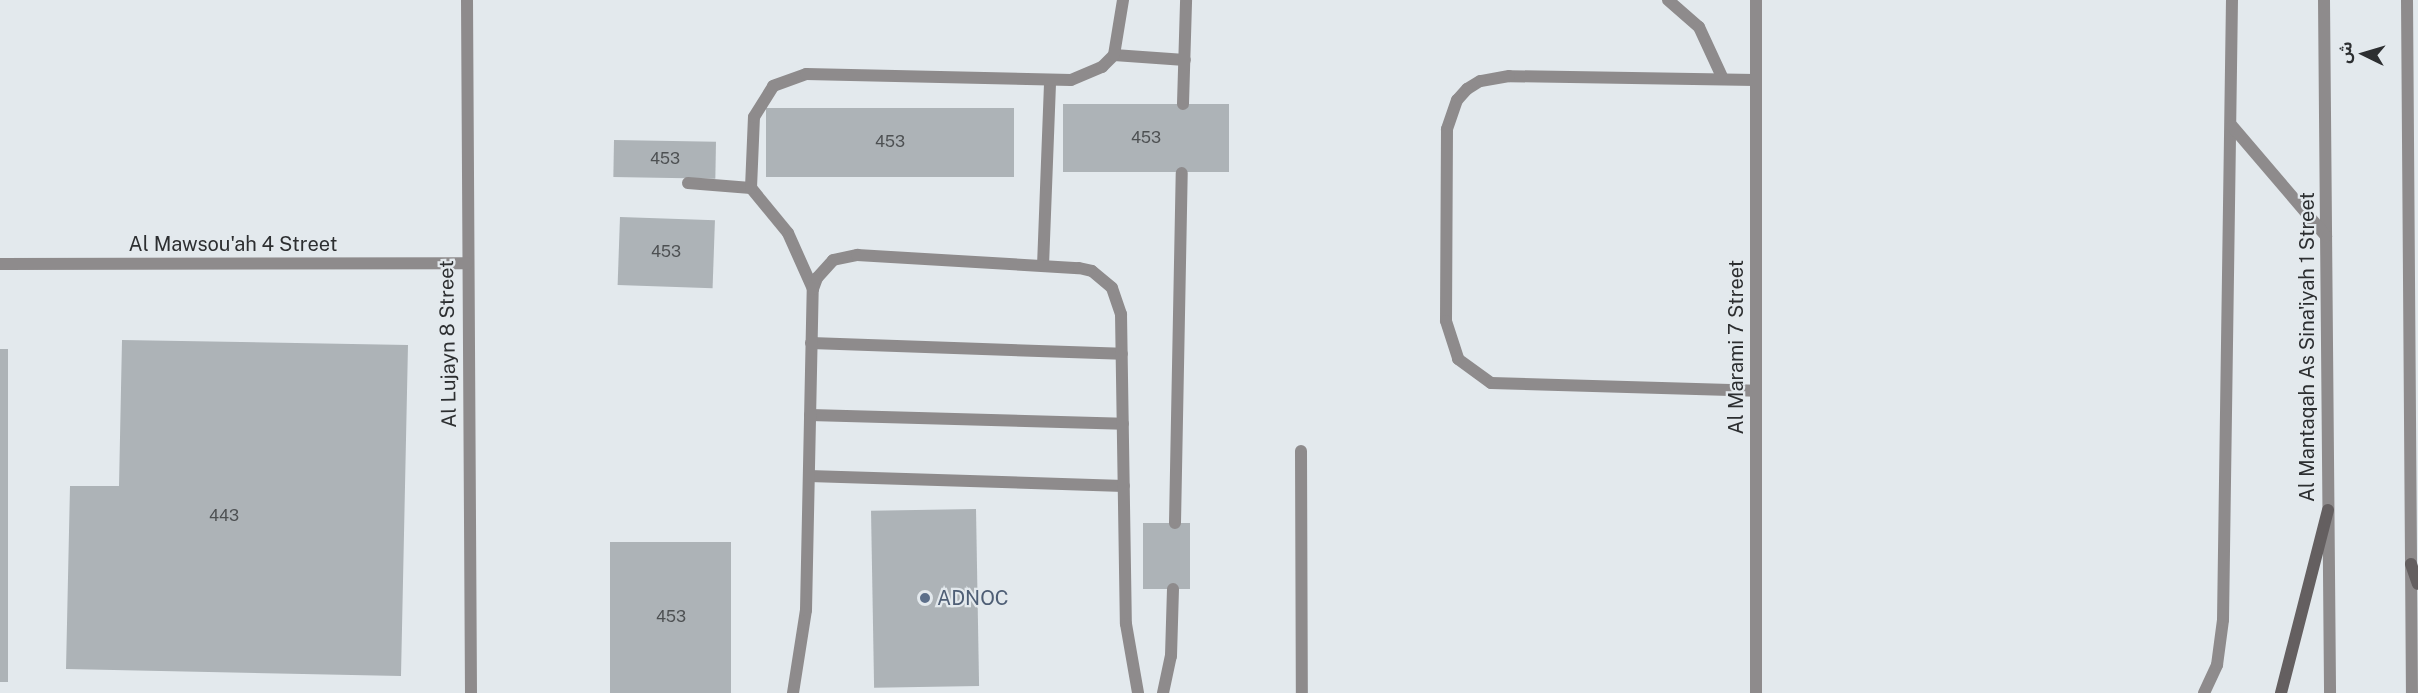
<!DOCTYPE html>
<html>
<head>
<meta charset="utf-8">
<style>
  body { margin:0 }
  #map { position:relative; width:2418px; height:693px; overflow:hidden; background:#e3e9ed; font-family:"Public Sans","Noto Sans Arabic",sans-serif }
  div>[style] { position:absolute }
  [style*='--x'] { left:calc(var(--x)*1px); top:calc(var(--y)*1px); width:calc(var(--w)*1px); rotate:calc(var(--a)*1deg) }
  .building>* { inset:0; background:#adb3b7; transform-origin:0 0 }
  .service>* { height:12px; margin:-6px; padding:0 6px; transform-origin:6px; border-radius:6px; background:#8e8b8c }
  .minor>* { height:12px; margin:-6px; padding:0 6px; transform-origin:6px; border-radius:6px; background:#8e8b8c }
  .tertiary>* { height:12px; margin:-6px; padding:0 6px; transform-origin:6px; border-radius:6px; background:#8e8b8c }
  .secondary>* { height:12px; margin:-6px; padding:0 6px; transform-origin:6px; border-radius:6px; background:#645f60 }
  .dots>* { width:16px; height:16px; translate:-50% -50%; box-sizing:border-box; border:3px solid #e3e9ed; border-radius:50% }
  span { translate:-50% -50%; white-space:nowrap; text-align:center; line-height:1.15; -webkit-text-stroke:4.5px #e3e9ed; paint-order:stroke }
  .number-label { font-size:16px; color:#4d5052 }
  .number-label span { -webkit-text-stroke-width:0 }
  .street-label { font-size:20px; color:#2d2f31 }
  .service-label { font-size:20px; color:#4e5e75 }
  .left { translate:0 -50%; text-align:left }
  .north { position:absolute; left:2334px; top:24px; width:60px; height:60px; -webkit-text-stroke:4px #e3e9ed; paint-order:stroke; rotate:275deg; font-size:16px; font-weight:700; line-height:24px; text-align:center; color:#2d2f31 }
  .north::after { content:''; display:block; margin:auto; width:21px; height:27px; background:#2d2f31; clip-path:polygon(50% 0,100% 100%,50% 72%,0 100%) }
</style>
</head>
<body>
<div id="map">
  <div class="building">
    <i style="left:1063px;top:104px;width:166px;height:68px"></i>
    <i style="left:766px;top:108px;width:248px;height:69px"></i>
    <i style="left:614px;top:140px;width:102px;height:37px;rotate:1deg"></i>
    <i style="left:620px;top:217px;width:95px;height:68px;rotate:2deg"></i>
    <i style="clip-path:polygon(122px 340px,408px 345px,401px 676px,66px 669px,70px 486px,119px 486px)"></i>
    <i style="left:0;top:349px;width:8px;height:333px"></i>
    <i style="left:976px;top:509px;width:177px;height:105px;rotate:89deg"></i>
    <i style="left:1143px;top:523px;width:47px;height:66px"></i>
    <i style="left:610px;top:542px;width:121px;height:151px"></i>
  </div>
  <div class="service">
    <i style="--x:467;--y:0;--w:693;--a:89.67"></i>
    <i style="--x:1668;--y:0;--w:41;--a:41.1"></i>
    <i style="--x:1699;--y:27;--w:57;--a:65.2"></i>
    <i style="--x:1114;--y:55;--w:71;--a:4"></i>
    <i style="--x:1755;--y:80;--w:246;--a:-179.1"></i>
    <i style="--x:1509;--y:76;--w:29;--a:170"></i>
    <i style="--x:1480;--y:81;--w:15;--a:148"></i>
    <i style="--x:1467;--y:89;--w:15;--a:132"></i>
    <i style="--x:1457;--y:100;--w:31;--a:109"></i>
    <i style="--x:1447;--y:129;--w:192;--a:90.3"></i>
    <i style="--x:1446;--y:321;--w:40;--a:72"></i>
    <i style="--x:1458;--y:359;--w:41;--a:36"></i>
    <i style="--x:1491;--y:383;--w:265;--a:1.7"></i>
    <i style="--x:1183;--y:104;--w:104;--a:-88.3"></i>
    <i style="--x:688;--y:183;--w:63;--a:4.5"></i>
    <i style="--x:0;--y:264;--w:467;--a:-0.1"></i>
    <i style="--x:1043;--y:266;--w:186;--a:-87.8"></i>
    <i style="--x:813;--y:289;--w:61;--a:-114.1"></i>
    <i style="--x:788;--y:233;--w:58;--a:-129.4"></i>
    <i style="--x:751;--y:188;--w:71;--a:-87.6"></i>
    <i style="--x:754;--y:117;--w:36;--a:-58"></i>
    <i style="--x:773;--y:86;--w:35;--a:-20"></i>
    <i style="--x:806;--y:74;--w:265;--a:1.3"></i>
    <i style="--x:1071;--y:80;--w:34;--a:-23"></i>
    <i style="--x:1102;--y:67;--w:17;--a:-45"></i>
    <i style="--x:1114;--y:55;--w:56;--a:-80.7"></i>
    <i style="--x:811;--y:343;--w:311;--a:2"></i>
    <i style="--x:810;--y:415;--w:313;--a:1.6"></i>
    <i style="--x:1301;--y:451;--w:242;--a:89.8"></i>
    <i style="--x:809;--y:476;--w:315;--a:1.8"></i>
    <i style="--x:1175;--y:523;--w:350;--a:-88.9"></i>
    <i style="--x:793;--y:693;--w:84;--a:-81.1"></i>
    <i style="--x:806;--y:610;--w:321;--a:-88.8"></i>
    <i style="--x:813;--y:289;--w:12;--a:-70"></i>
    <i style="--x:817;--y:278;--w:24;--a:-48"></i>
    <i style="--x:833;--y:260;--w:25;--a:-12"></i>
    <i style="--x:857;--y:255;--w:222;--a:3.4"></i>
    <i style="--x:1079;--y:268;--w:13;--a:13"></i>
    <i style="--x:1092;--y:271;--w:26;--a:40"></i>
    <i style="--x:1112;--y:288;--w:28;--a:71"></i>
    <i style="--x:1121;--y:314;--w:310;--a:89.1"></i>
    <i style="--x:1126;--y:624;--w:70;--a:80.1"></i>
    <i style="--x:1163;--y:693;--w:38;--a:-78"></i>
    <i style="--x:1171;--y:656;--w:67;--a:-88.3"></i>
    <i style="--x:2204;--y:693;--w:31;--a:-65"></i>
    <i style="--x:2217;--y:665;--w:45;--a:-82.4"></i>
    <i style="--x:2223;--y:620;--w:620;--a:-89.17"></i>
  </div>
  <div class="minor">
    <i style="--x:1756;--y:693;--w:693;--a:-90"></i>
  </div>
  <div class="tertiary">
    <i style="--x:2324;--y:0;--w:693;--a:89.5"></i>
    <i style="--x:2407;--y:0;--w:693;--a:89.59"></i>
    <i style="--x:2232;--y:126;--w:145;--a:49.5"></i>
  </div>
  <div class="secondary">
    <i style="--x:2411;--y:564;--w:21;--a:71"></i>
    <i style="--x:2281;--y:693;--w:189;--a:-75.6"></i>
  </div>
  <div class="dots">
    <i style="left:925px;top:598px;background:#5c6f8a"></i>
  </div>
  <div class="number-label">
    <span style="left:1146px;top:138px">453</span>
    <span style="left:890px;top:142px">453</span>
    <span style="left:665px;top:159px">453</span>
    <span style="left:666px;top:252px">453</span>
    <span style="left:224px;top:516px">443</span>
    <span style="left:671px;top:617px">453</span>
  </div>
  <div class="street-label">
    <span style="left:233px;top:244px">Al Mawsou'ah 4 Street</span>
    <span style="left:448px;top:344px;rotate:-91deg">Al Lujayn 8 Street</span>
    <span style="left:1736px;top:347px;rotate:-90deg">Al Marami 7 Street</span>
    <span style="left:2307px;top:347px;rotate:-90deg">Al Mantaqah As Sina'iyah 1 Street</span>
  </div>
  <div class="service-label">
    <span class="left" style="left:937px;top:598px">ADNOC</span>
  </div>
  <div class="north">ش</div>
</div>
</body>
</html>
